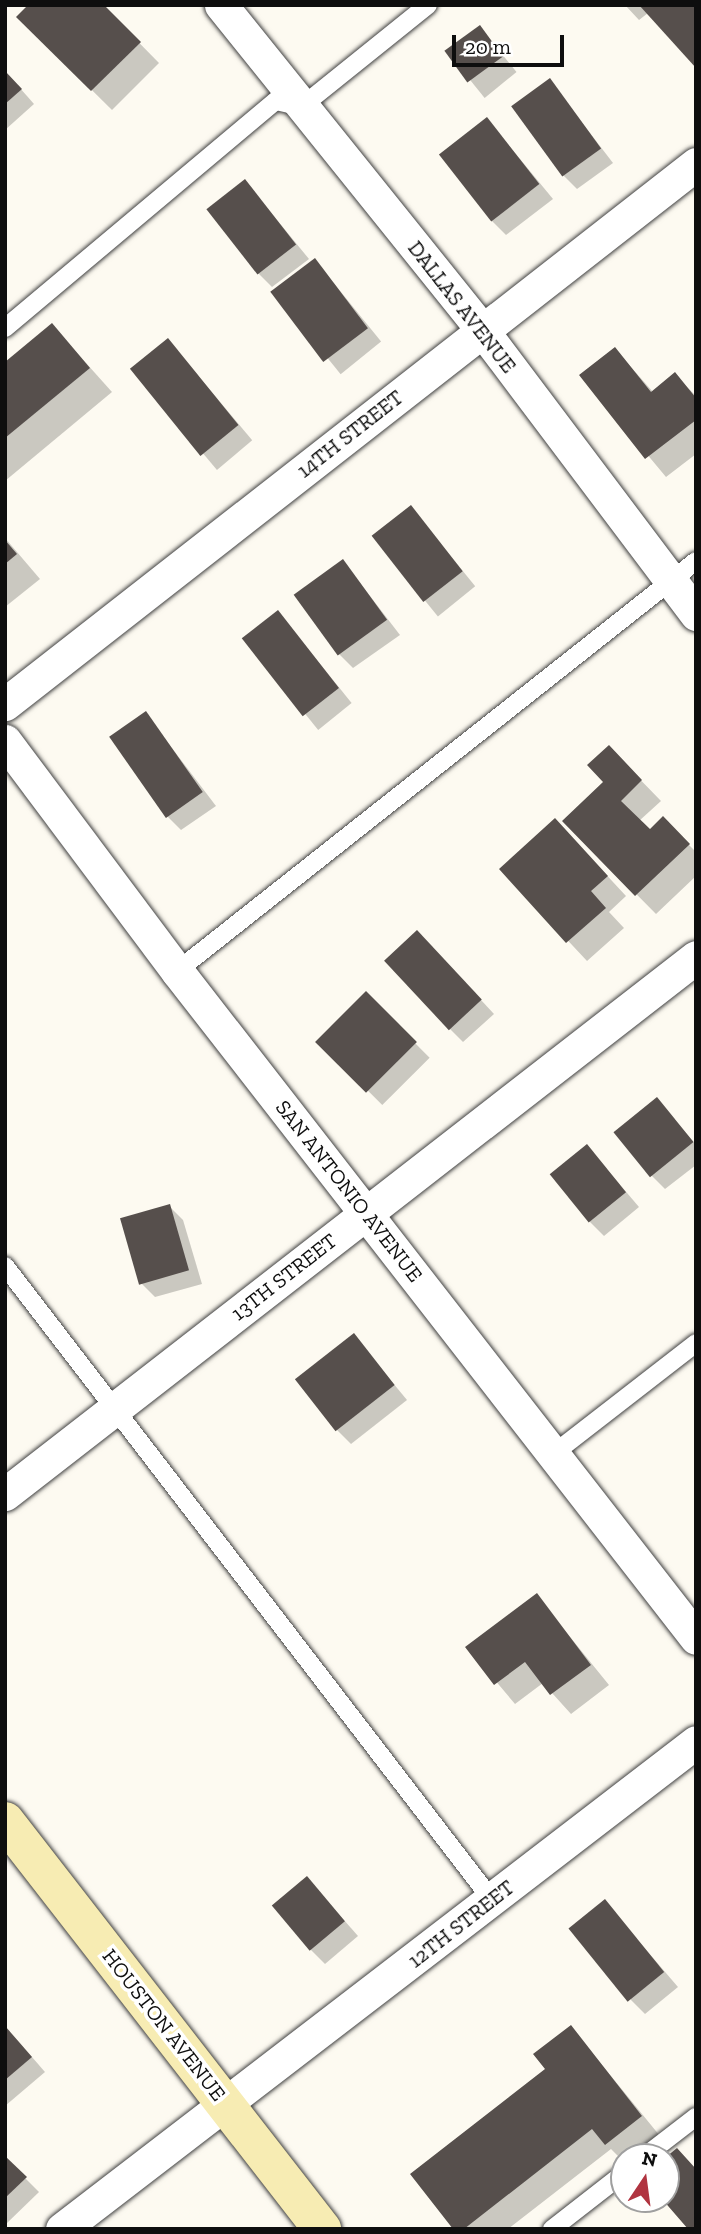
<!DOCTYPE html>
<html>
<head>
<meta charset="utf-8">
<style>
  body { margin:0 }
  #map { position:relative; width:701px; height:2234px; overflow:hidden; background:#fdfaf1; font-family:"Zilla Slab",serif }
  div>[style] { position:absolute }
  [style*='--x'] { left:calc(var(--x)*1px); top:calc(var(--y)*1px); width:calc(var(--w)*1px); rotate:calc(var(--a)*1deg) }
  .shadow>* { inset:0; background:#0003; transform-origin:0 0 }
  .building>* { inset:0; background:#564f4c; transform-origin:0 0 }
  .roads { filter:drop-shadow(0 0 2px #414141) drop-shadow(0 0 2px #414141) }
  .lane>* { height:18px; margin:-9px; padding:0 9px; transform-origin:9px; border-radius:9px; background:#fff }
  .street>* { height:33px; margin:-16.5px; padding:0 16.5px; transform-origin:16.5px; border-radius:16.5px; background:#fff }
  .secondary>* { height:38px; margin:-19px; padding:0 19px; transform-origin:19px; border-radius:19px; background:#f7ecb3 }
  span { translate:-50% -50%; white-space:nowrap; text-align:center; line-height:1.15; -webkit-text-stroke:7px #fff; paint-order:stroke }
  .street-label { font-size:21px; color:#0e0e0e }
  .frame { position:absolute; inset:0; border:7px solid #0e0e0e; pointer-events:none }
  .north { position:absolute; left:610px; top:2143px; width:70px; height:70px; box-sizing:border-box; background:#fff; border:2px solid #9f9f9f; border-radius:50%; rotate:13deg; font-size:19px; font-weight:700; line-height:28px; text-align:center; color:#0e0e0e }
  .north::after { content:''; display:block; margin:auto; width:24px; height:32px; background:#b03440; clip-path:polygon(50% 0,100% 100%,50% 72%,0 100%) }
  .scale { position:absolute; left:452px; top:35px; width:112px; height:32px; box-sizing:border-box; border:4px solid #0e0e0e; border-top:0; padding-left:9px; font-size:21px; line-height:24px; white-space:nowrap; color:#0e0e0e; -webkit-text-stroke:5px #fff; paint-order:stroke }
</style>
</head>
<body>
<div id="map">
  <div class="shadow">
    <i style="clip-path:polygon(102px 5px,159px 63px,112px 110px,18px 17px)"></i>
    <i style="clip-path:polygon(625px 5px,696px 5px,648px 13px,639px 20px)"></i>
    <i style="left:480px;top:27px;width:58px;height:41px;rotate:51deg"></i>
    <i style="clip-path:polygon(5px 71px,34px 104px,5px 130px)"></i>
    <i style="clip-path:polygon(550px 81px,613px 163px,577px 189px,563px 175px)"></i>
    <i style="clip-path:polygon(487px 119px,553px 199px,506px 235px,492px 221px)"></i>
    <i style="clip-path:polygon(245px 181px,309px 259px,272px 287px,258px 273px)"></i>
    <i style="left:315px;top:260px;width:105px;height:52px;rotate:51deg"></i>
    <i style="clip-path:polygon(52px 325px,112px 392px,5px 481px,5px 365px)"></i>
    <i style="left:168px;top:340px;width:131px;height:46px;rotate:50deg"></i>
    <i style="clip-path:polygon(615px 349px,653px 392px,675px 375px,696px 396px,696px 454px,666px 477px,581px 375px)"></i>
    <i style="left:411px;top:507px;width:102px;height:48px;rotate:51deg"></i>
    <i style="clip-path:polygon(5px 538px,40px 579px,5px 607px)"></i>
    <i style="clip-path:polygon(343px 561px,400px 635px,353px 668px,339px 654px)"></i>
    <i style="left:278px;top:612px;width:117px;height:43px;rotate:51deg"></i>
    <i style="clip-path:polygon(146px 714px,216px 806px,181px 830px,167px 816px)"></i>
    <i style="clip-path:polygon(628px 767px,661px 801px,639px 821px,650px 832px,663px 819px,696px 852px,696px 876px,656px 914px,564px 821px)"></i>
    <i style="clip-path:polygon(574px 840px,626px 896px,609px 912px,624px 928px,587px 961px,501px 869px)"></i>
    <i style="clip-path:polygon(431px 946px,494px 1014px,463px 1042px,449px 1028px)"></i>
    <i style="left:366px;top:994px;width:90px;height:67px;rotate:45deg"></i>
    <i style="clip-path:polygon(657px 1099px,696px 1145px,696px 1165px,665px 1189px,651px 1175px)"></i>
    <i style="clip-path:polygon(587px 1146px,639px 1207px,604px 1236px,590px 1222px)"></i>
    <i style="clip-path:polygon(169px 1206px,183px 1220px,202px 1284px,155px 1297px,141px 1283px)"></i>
    <i style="clip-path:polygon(354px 1336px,407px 1400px,351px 1444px,337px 1430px)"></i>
    <i style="clip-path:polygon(536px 1595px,609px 1685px,571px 1714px,543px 1683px,515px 1704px,467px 1647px)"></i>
    <i style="clip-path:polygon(307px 1878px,358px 1936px,325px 1964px,311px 1950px)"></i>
    <i style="clip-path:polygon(604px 1901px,678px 1987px,645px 2014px,631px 2000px)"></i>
    <i style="clip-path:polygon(5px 2026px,45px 2072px,5px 2106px)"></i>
    <i style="clip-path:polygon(571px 2027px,660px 2136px,634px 2157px,624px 2157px,624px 2162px,611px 2149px,508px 2229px,455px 2229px)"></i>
    <i style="clip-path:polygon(5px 2158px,39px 2192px,5px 2225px)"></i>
  </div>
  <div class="building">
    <i style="clip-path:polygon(28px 5px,104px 5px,141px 42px,91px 91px,16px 17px)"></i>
    <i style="clip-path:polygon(639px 5px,696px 5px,696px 68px)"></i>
    <i style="left:480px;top:25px;width:39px;height:44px;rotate:54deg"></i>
    <i style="clip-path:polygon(5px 71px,22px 89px,5px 104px)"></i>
    <i style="left:550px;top:78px;width:87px;height:48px;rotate:54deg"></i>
    <i style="left:487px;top:117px;width:85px;height:61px;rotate:52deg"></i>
    <i style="left:245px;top:179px;width:83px;height:49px;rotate:52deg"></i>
    <i style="left:315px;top:258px;width:88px;height:56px;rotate:53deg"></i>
    <i style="clip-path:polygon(52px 323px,90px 368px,5px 438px,5px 362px)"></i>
    <i style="left:168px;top:338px;width:112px;height:49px;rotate:51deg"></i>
    <i style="clip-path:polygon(615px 347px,651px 392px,675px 372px,696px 398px,696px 420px,645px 459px,579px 375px)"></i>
    <i style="left:411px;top:505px;width:84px;height:50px;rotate:52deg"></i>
    <i style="clip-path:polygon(5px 540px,17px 554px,5px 564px)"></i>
    <i style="left:343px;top:559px;width:75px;height:61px;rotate:54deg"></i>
    <i style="left:278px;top:610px;width:99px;height:46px;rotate:52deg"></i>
    <i style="left:146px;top:711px;width:99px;height:45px;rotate:55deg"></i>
    <i style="clip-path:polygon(609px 745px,642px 780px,621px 801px,650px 829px,663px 816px,690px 844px,635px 896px,562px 821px,603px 782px,587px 765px)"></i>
    <i style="clip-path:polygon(555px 818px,608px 876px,591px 891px,606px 908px,566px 943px,499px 869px)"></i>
    <i style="left:417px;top:930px;width:95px;height:45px;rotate:47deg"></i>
    <i style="left:366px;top:991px;width:72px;height:72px;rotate:45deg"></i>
    <i style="left:657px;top:1097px;width:58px;height:56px;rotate:51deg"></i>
    <i style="left:587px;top:1144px;width:62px;height:48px;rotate:51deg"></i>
    <i style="left:170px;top:1204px;width:69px;height:52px;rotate:74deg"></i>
    <i style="left:354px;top:1333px;width:66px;height:75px;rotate:52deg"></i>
    <i style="clip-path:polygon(537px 1593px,591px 1665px,550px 1695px,525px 1662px,494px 1685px,465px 1647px)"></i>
    <i style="left:307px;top:1876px;width:59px;height:46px;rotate:50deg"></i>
    <i style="left:605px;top:1899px;width:94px;height:47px;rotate:51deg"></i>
    <i style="clip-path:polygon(571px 2025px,642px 2116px,605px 2145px,592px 2129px,464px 2229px,453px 2229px,410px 2174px,545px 2069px,533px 2054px)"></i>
    <i style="clip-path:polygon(5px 2026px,32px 2057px,5px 2080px)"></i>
    <i style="clip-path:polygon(677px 2148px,696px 2169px,696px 2229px,688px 2229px,662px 2199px,666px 2199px,666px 2157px)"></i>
    <i style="clip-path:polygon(5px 2156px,27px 2177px,5px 2198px)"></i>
  </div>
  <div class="roads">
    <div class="lane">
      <i style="--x:5;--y:328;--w:354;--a:-40"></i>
      <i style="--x:276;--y:101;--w:26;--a:13"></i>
      <i style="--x:301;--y:107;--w:163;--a:-38.8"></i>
      <i style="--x:177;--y:971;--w:661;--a:-38.31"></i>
      <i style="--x:5;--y:1266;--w:799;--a:52.47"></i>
      <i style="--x:553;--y:1454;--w:181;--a:-37.8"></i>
      <i style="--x:644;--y:2157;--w:66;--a:-37.6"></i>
      <i style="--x:552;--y:2229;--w:91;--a:-37.9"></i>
    </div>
    <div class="street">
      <i style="--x:221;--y:5;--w:417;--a:51.2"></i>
      <i style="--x:482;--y:330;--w:356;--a:53"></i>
      <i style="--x:5;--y:704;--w:877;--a:-38.01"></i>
      <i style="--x:5;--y:741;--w:287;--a:53.2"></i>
      <i style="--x:177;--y:971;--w:845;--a:52.11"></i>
      <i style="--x:5;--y:1494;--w:875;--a:-37.85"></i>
      <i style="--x:62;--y:2229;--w:799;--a:-37.53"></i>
    </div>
    <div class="secondary">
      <i style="--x:5;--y:1821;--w:517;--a:52.15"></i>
    </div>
  </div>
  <div class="street-label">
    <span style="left:462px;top:307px;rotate:52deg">DALLAS AVENUE</span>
    <span style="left:350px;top:434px;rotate:-38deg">14TH STREET</span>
    <span style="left:349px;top:1191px;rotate:52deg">SAN ANTONIO AVENUE</span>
    <span style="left:284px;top:1277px;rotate:-38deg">13TH STREET</span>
    <span style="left:461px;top:1924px;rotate:-38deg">12TH STREET</span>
    <span style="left:164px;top:2025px;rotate:52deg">HOUSTON AVENUE</span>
  </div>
  <div class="frame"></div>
  <div class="north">N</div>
  <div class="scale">20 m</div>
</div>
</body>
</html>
